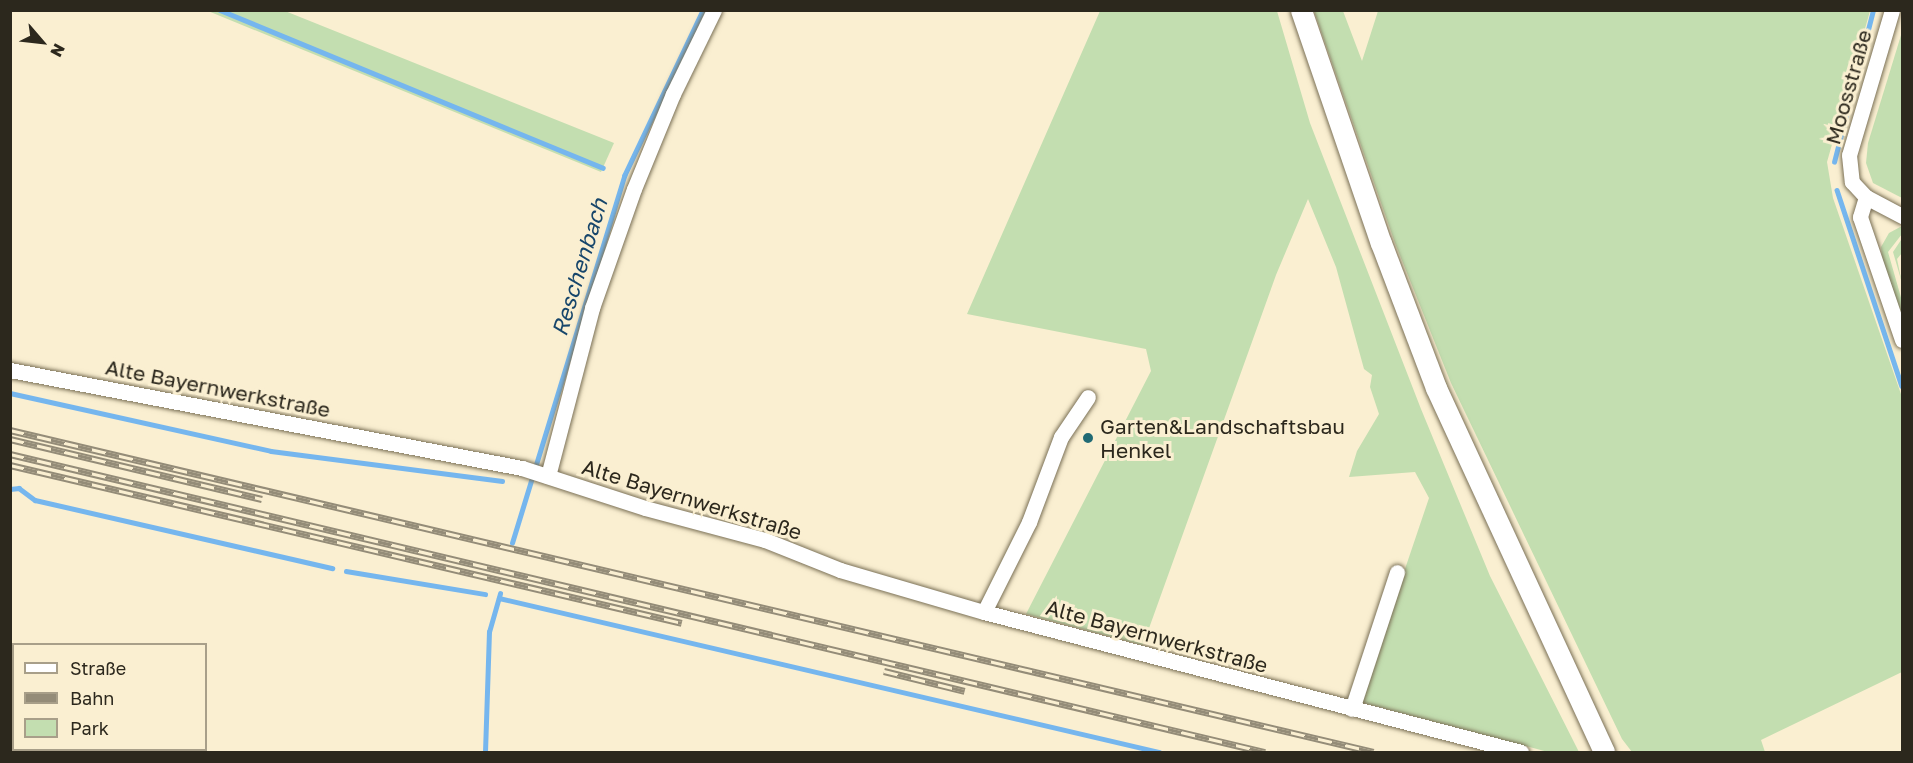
<!DOCTYPE html>
<html>
<head>
<meta charset="utf-8">
<style>
  body { margin:0 }
  #map { position:relative; width:1913px; height:763px; overflow:hidden; background:#faefd1; font-family:"Golos Text",sans-serif }
  div>[style] { position:absolute }
  [style*='--x'] { left:calc(var(--x)*1px); top:calc(var(--y)*1px); width:calc(var(--w)*1px); rotate:calc(var(--a)*1deg) }
  .green>* { inset:0; background:#c3deb0 }
  .stream>* { height:4.5px; margin:-2.25px; padding:0 2.25px; transform-origin:2.25px; border-radius:2.25px; background:#75b6ee }
  .roads { filter:drop-shadow(0 0 2px #7a7056) drop-shadow(0 0 2px #7a7056) }
  .minor>* { height:15px; margin:-7.5px; padding:0 7.5px; transform-origin:7.5px; border-radius:7.5px; background:#fff }
  .highway>* { height:21px; margin:-10.5px; padding:0 10.5px; transform-origin:10.5px; border-radius:10.5px; background:#fff }
  .rail>* { height:7px; margin-top:-3.5px; transform-origin:0; background:repeating-linear-gradient(90deg,#faefd1 0 14px,#948c78 0 28px); box-sizing:border-box; border-block:2px solid #948c78 }
  .dots>* { width:16px; height:16px; translate:-50% -50%; box-sizing:border-box; border:3px solid #faefd1; border-radius:50% }
  span { translate:-50% -50%; white-space:nowrap; text-align:center; line-height:1.15; -webkit-text-stroke:6px #faefd1; paint-order:stroke }
  .street-label { font-size:21px; color:#2c281d }
  .poi-label { font-size:21px; color:#2c281d }
  .left { translate:0 -50%; text-align:left }
  .water-label { font-size:22px; color:#17466b; font-style:italic }
  .frame { position:absolute; inset:0; border:12px solid #2c281d; pointer-events:none }
  .legend { position:absolute; left:12px; top:643px; width:195px; height:108px; box-sizing:border-box; background:#faefd1; border:2px solid #a89f89; margin:0; padding:8px 10px; list-style:none; font-size:18px; color:#2c281d }
  .legend li { display:flex; align-items:center; gap:12px; height:30px }
  .legend b { width:30px; border:2px solid #a89f89 }
  .north { position:absolute; left:12px; top:12px; width:60px; height:60px; -webkit-text-stroke:4px #faefd1; paint-order:stroke; rotate:118deg; font-size:16px; font-weight:700; line-height:24px; text-align:center; color:#2c281d }
  .north::after { content:''; display:block; margin:auto; width:21px; height:27px; background:#2c281d; clip-path:polygon(50% 0,100% 100%,50% 72%,0 100%) }
</style>
</head>
<body>
<div id="map">
  <div class="green">
    <i style="clip-path:polygon(208px 11px,285px 11px,614px 143px,601px 172px)"></i>
    <i style="clip-path:polygon(1100px 11px,1277px 11px,1310px 123px,1421px 409px,1490px 576px,1579px 752px,1548px 752px,1360px 702px,1429px 498px,1415px 472px,1349px 477px,1357px 451px,1379px 414px,1370px 387px,1372px 375px,1364px 369px,1336px 267px,1308px 199px,1276px 275px,1143px 645px,1026px 614px,1151px 371px,1146px 349px,967px 314px)"></i>
    <i style="clip-path:polygon(1314px 11px,1343px 11px,1362px 61px,1378px 11px,1870px 11px,1827px 162px,1833px 198px,1902px 397px,1902px 672px,1761px 740px,1765px 752px,1632px 752px,1622px 739px,1451px 383px,1395px 243px)"></i>
    <i style="clip-path:polygon(1902px 32px,1902px 198px,1873px 183px,1866px 163px,1868px 143px)"></i>
    <i style="clip-path:polygon(1902px 226px,1902px 234px,1888px 252px,1902px 301px,1902px 326px,1883px 266px,1881px 247px,1889px 233px)"></i>
    <i style="clip-path:polygon(1901px 240px,1902px 253px,1897px 259px,1902px 283px,1893px 252px)"></i>
  </div>
  <div class="stream">
    <i style="--x:220;--y:10;--w:414;--a:22.4"></i>
    <i style="--x:1834;--y:162;--w:157;--a:-75.6"></i>
    <i style="--x:1837;--y:190;--w:206;--a:71.7"></i>
    <i style="--x:10;--y:393;--w:267;--a:12.5"></i>
    <i style="--x:271;--y:451;--w:233;--a:7.4"></i>
    <i style="--x:10;--y:489;--w:9;--a:-6"></i>
    <i style="--x:19;--y:488;--w:20;--a:37"></i>
    <i style="--x:35;--y:500;--w:305;--a:12.9"></i>
    <i style="--x:512;--y:543;--w:384;--a:-73"></i>
    <i style="--x:624;--y:176;--w:184;--a:-64.6"></i>
    <i style="--x:346;--y:571;--w:141;--a:9.4"></i>
    <i style="--x:499;--y:598;--w:678;--a:13.13"></i>
    <i style="--x:485;--y:752;--w:120;--a:-88.1"></i>
    <i style="--x:489;--y:632;--w:40;--a:-74"></i>
  </div>
  <div class="roads">
    <div class="minor">
      <i style="--x:1892;--y:10;--w:151;--a:106.5"></i>
      <i style="--x:1849;--y:155;--w:27;--a:84"></i>
      <i style="--x:1852;--y:182;--w:21;--a:47"></i>
      <i style="--x:1866;--y:197;--w:21;--a:107"></i>
      <i style="--x:1860;--y:217;--w:130;--a:71.1"></i>
      <i style="--x:1866;--y:197;--w:41;--a:27.8"></i>
      <i style="--x:10;--y:370;--w:521;--a:10.84"></i>
      <i style="--x:522;--y:468;--w:129;--a:18"></i>
      <i style="--x:645;--y:508;--w:124;--a:14.9"></i>
      <i style="--x:765;--y:540;--w:81;--a:21.8"></i>
      <i style="--x:840;--y:570;--w:150;--a:16.3"></i>
      <i style="--x:984;--y:612;--w:555;--a:14.61"></i>
      <i style="--x:548;--y:476;--w:174;--a:-75.3"></i>
      <i style="--x:592;--y:308;--w:126;--a:-70.6"></i>
      <i style="--x:634;--y:189;--w:103;--a:-67.7"></i>
      <i style="--x:673;--y:94;--w:93;--a:-64"></i>
      <i style="--x:984;--y:612;--w:101;--a:-63.4"></i>
      <i style="--x:1029;--y:522;--w:91;--a:-69.4"></i>
      <i style="--x:1061;--y:437;--w:48;--a:-56"></i>
      <i style="--x:1352;--y:709;--w:144;--a:-71.8"></i>
    </div>
    <div class="highway">
      <i style="--x:1301;--y:10;--w:246;--a:71.1"></i>
      <i style="--x:1381;--y:243;--w:155;--a:69.2"></i>
      <i style="--x:1436;--y:388;--w:401;--a:65.2"></i>
    </div>
  </div>
  <div class="rail">
    <i style="--x:10;--y:430;--w:1401;--a:13.28"></i>
    <i style="--x:10;--y:439;--w:259;--a:13.4"></i>
    <i style="--x:10;--y:454;--w:1290;--a:13.36"></i>
    <i style="--x:10;--y:465;--w:690;--a:13.23"></i>
    <i style="--x:884;--y:671;--w:83;--a:13.9"></i>
  </div>
  <div class="dots">
    <i style="left:1088px;top:438px;background:#206a74"></i>
  </div>
  <div class="street-label">
    <span style="left:1848px;top:87px;rotate:-74deg">Moosstraße</span>
    <span style="left:218px;top:388px;rotate:11deg">Alte Bayernwerkstraße</span>
    <span style="left:692px;top:499px;rotate:17deg">Alte Bayernwerkstraße</span>
    <span style="left:1157px;top:636px;rotate:15deg">Alte Bayernwerkstraße</span>
  </div>
  <div class="poi-label">
    <span class="left" style="left:1100px;top:438px">Garten&amp;Landschaftsbau<br>Henkel</span>
  </div>
  <div class="water-label">
    <span style="left:579px;top:267px;rotate:-73deg">Reschenbach</span>
  </div>
  <div class="frame"></div>
  <ul class="legend">
  <li><b style="height:8px;background:#fff"></b>Straße</li>
  <li><b style="height:8px;background:#948c78"></b>Bahn</li>
  <li><b style="height:16px;background:#c3deb0"></b>Park</li>
  </ul>
  <div class="north">N</div>
</div>
</body>
</html>
